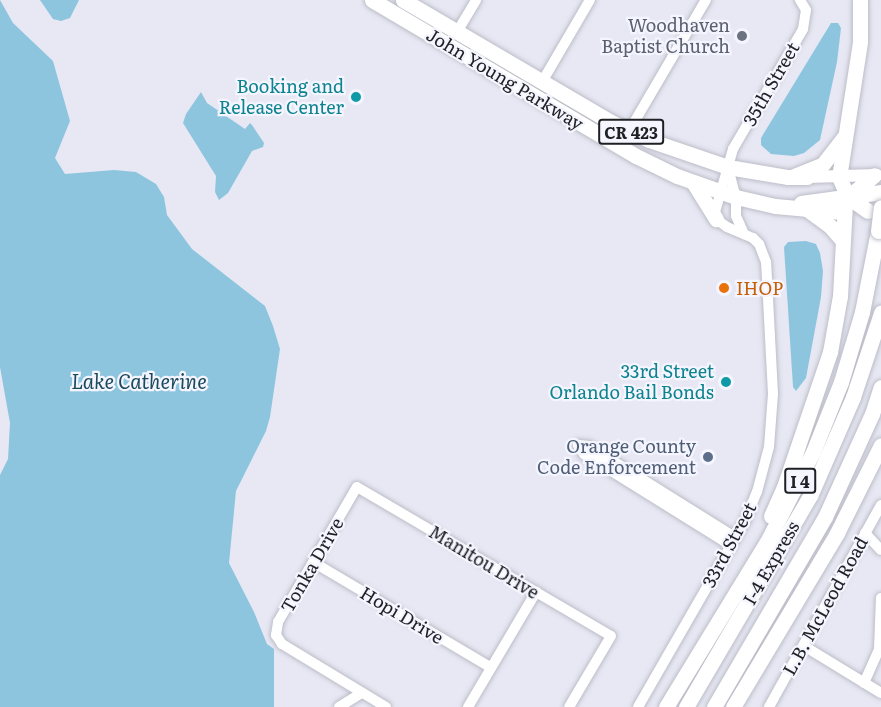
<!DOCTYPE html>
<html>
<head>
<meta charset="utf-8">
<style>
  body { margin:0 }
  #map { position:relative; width:881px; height:707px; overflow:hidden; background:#e7e8f3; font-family:Literata,serif }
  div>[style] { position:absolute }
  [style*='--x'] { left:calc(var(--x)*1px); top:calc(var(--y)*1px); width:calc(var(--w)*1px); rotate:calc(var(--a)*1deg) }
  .water>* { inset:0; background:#8dc5df }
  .roads { filter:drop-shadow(0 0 2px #bcbdc8) drop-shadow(0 0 2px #bcbdc8) }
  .minor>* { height:10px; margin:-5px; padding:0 5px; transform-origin:5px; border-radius:5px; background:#fff }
  .major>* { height:12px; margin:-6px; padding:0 6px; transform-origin:6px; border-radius:6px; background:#fff }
  .highway>* { height:15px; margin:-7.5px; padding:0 7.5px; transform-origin:7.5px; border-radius:7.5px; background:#fff }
  .bridges { filter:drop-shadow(0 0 2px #bcbdc8) drop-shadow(0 0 2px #bcbdc8) }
  .highway-bridge>* { height:15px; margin:-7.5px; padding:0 7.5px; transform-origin:7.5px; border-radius:7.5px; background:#fff }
  .dots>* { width:16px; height:16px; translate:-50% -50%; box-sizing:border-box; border:3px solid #f4f5fe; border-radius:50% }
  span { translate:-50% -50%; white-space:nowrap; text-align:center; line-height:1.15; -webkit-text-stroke:4.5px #f4f5fe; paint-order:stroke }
  .shield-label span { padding:2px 4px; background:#f4f5fe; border:2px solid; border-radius:4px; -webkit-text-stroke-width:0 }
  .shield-label { font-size:16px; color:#1f2024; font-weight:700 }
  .worship-label { font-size:18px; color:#5b616d }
  .right { translate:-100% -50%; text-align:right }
  .street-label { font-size:18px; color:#1f2024 }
  .culture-label { font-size:18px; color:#0d838f }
  .food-label { font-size:18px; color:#c56008 }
  .left { translate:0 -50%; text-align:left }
  .service-label { font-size:18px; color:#4e5e75 }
  .water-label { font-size:20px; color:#1b495d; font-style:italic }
</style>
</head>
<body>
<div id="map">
  <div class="water">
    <i style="clip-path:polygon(0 0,13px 23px,53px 61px,70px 121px,55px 158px,65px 174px,114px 170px,136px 172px,156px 184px,164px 197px,167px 215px,192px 249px,265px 306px,273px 326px,280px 349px,270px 417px,266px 431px,236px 491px,229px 563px,254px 612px,267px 644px,274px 649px,274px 707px,0 707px,0 475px,8px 459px,10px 423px,0 367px)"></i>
    <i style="clip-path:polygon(40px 0,79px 0,70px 18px,61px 21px,53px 19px)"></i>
    <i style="clip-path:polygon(831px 23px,838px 23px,841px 28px,837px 62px,820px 140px,804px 153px,794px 156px,771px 154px,761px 145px,761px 138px)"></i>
    <i style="clip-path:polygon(201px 92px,207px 103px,245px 129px,250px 123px,252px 125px,264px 143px,263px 147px,252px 151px,228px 193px,219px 200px,215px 192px,216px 176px,183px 123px,186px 114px)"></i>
    <i style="clip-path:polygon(806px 241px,816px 244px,820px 253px,823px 271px,821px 297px,806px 378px,796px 391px,793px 387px,784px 247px,788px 242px)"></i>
  </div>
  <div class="roads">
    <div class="minor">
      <i style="--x:457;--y:32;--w:37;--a:-59"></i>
      <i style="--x:542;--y:82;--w:95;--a:-59.7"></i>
      <i style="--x:629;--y:131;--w:152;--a:-59.6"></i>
      <i style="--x:728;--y:168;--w:30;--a:75"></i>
      <i style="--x:736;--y:197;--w:19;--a:90"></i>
      <i style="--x:736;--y:216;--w:20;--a:66"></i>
      <i style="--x:578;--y:445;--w:11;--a:56"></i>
      <i style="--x:584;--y:454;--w:174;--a:31.9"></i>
      <i style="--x:578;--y:445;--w:11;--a:5"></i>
      <i style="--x:589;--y:446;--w:173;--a:32"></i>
      <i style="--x:865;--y:533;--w:23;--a:47"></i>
      <i style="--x:313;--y:562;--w:206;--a:30.7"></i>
      <i style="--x:804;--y:646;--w:90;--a:31.4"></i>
      <i style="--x:864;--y:683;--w:37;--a:-66"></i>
      <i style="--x:879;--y:649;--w:51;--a:-87.8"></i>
      <i style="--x:339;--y:707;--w:26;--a:-32"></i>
      <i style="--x:386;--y:707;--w:122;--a:-148.8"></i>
      <i style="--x:282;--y:644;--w:11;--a:-124"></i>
      <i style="--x:276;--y:635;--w:13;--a:-81"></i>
      <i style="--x:278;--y:622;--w:156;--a:-59.7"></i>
      <i style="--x:357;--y:487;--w:294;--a:30.4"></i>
      <i style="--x:611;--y:636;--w:82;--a:120.6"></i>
      <i style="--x:468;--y:707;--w:134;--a:-59.4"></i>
      <i style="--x:638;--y:707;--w:215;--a:-60.1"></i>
      <i style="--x:745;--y:521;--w:31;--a:-68"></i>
      <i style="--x:757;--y:492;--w:47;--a:-75.1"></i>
      <i style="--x:769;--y:447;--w:53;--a:-85.7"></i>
      <i style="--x:773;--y:394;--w:132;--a:-93"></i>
      <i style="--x:766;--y:262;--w:19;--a:-111"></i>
      <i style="--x:759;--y:244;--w:8;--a:-135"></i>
      <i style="--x:753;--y:238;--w:28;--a:-157"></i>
      <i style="--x:727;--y:227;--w:14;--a:-144"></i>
      <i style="--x:716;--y:219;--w:7;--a:-98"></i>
      <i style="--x:715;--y:212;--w:66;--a:-74.1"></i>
      <i style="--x:733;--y:149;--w:139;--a:-59.7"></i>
      <i style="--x:803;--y:29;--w:19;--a:-81"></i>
      <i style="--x:806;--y:10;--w:12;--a:-121"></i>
      <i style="--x:769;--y:707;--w:231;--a:-61"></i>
    </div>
    <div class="major">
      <i style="--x:807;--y:177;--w:70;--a:-1.6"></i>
    </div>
    <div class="highway">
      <i style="--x:372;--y:0;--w:307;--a:30.6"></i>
      <i style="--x:636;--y:156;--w:46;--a:26"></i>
      <i style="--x:677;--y:176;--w:63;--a:19.6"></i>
      <i style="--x:736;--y:197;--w:40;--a:13"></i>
      <i style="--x:775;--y:206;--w:67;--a:5.1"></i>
      <i style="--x:403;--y:0;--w:241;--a:30.4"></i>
      <i style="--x:611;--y:122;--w:42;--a:25.3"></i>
      <i style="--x:649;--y:140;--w:83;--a:18.9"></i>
      <i style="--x:728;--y:167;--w:61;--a:9.5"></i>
      <i style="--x:788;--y:177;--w:19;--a:0"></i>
      <i style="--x:860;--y:0;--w:42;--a:90"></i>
      <i style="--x:860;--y:42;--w:137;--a:98.8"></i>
      <i style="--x:839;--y:177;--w:22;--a:66"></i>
      <i style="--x:848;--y:197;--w:24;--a:35"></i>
      <i style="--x:794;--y:176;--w:31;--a:-22"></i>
      <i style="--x:823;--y:164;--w:34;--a:-52"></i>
      <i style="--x:693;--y:182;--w:44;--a:58.1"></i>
      <i style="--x:801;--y:203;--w:81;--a:-7.8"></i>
      <i style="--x:808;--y:210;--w:27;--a:36"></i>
      <i style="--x:830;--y:226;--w:18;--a:49"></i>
      <i style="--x:771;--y:516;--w:32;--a:-66"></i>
      <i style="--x:784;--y:487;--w:143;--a:-71.2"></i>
      <i style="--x:830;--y:352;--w:57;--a:-79.9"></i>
      <i style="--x:840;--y:296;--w:91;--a:-86.9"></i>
      <i style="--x:845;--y:205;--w:9;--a:-69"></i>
      <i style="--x:848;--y:197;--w:34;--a:-40"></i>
      <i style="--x:666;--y:707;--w:198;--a:-58.6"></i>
      <i style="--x:769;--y:538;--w:97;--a:-62.9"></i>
      <i style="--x:813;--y:452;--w:75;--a:-68.2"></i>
      <i style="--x:841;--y:382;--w:73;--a:-73.3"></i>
      <i style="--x:862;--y:312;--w:83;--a:-78.8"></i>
      <i style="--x:686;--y:707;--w:245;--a:-59.6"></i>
      <i style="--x:810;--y:496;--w:108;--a:-66.5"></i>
      <i style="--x:853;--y:397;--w:89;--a:-71.6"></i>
      <i style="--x:714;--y:707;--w:220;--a:-59.7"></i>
      <i style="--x:825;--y:517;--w:113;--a:-65.5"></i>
      <i style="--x:872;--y:414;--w:28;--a:-72"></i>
      <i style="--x:733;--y:707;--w:203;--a:-59.1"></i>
      <i style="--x:837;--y:533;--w:98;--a:-63.4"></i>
    </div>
  </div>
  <div class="bridges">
    <div class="highway-bridge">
      <i style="--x:878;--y:231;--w:24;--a:-83"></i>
    </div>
  </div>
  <div class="dots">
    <i style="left:742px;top:36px;background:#6b7280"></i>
    <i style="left:356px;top:97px;background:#0f9aa8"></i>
    <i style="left:724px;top:288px;background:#e8710a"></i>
    <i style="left:726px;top:382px;background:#0f9aa8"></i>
    <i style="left:708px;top:457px;background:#5c6f8a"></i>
  </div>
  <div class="shield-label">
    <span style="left:631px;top:132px">CR 423</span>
    <span style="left:800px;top:481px">I 4</span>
  </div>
  <div class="worship-label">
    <span class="right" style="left:730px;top:36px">Woodhaven<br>Baptist Church</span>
  </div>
  <div class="street-label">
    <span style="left:505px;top:79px;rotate:31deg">John Young Parkway</span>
    <span style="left:771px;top:84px;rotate:-60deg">35th Street</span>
    <span style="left:729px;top:545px;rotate:-62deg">33rd Street</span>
    <span style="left:484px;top:562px;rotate:31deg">Manitou Drive</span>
    <span style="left:771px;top:563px;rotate:-60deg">I-4 Express</span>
    <span style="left:312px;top:565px;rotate:-60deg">Tonka Drive</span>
    <span style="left:825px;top:606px;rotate:-61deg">L.B. McLeod Road</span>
    <span style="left:402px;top:615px;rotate:31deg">Hopi Drive</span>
  </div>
  <div class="culture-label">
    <span class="right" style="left:344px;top:97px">Booking and<br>Release Center</span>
    <span class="right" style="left:714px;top:382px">33rd Street<br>Orlando Bail Bonds</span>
  </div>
  <div class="food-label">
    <span class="left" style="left:736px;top:288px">IHOP</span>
  </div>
  <div class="service-label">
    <span class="right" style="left:696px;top:457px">Orange County<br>Code Enforcement</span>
  </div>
  <div class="water-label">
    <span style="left:139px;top:380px">Lake Catherine</span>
  </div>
</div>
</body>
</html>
